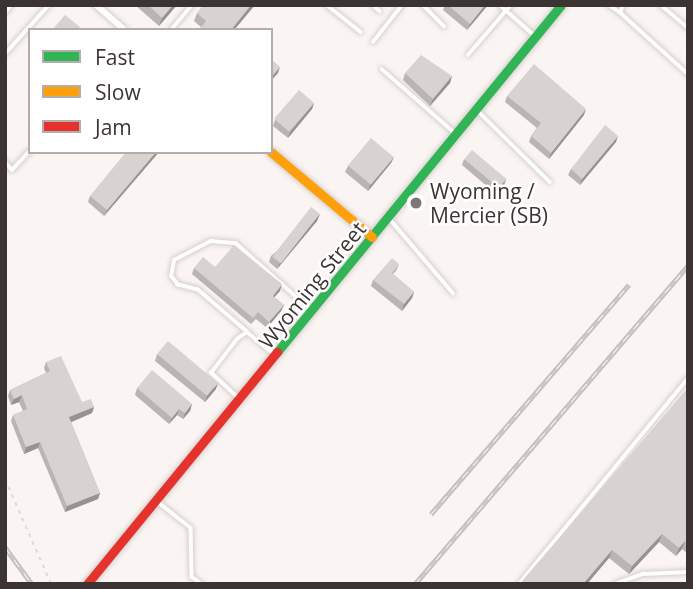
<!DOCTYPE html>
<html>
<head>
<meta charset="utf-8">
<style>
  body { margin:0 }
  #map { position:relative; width:693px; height:589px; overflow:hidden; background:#faf4f2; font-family:"Open Sans",sans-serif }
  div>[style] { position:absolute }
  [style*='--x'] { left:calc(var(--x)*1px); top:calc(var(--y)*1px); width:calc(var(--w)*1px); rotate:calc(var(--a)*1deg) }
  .path>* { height:2px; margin-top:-1px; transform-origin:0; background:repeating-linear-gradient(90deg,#dddada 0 3.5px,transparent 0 8.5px) }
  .roads { filter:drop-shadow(0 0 2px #d5cfcd) drop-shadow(0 0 2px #d5cfcd) }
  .lane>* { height:3.5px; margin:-1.75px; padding:0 1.75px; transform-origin:1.75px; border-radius:1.75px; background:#fefdfd }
  .street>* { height:6px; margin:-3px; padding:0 3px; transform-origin:3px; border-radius:3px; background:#fefdfd }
  .fast>* { height:9px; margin:-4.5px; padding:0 4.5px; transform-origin:4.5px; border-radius:4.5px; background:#30b455 }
  .slow>* { height:9px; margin:-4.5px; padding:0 4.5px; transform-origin:4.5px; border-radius:4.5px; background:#ff9f0a }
  .jam>* { height:9px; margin:-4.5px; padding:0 4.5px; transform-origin:4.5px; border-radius:4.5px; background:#e5322d }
  .rail>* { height:5px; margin-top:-2.5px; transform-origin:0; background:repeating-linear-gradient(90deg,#fff 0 8px,#c4c1c1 0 16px); box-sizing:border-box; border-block:2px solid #c4c1c1 }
  .wall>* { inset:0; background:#bab5b3 }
  .shaded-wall>* { inset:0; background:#979392 }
  .building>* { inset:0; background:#d8d2d0; transform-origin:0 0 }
  .dots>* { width:19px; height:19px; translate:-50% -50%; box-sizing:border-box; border:4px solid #fff; border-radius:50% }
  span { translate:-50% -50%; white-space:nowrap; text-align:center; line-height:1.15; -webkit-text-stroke:5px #fff; paint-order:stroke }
  .poi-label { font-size:21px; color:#3c3433 }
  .left { translate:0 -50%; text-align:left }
  .street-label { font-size:21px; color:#3c3433 }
  .frame { position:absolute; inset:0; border:7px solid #3c3433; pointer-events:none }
  .legend { position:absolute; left:28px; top:28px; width:245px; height:126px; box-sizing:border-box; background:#fff; border:2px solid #b1aead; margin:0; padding:9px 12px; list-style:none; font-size:21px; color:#3c3433 }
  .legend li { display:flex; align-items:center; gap:14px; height:35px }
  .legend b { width:35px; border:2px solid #b1aead }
</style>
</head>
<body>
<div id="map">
  <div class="path">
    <i style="--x:5;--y:479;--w:115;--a:66.3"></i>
  </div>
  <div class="roads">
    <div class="lane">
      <i style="--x:327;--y:5;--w:43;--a:38.5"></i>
      <i style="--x:373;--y:5;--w:9;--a:41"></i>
      <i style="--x:423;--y:5;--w:30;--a:45"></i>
      <i style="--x:500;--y:5;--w:45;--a:41.4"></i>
      <i style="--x:609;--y:5;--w:14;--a:34"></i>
      <i style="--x:623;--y:5;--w:8;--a:104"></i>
      <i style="--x:621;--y:13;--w:91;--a:42.3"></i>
      <i style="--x:661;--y:5;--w:35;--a:40"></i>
      <i style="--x:171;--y:30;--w:33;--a:-50"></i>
      <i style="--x:373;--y:42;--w:47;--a:-51.9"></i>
      <i style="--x:5;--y:54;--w:66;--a:-48.1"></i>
      <i style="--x:468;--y:55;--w:66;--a:-49.3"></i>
      <i style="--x:382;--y:69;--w:97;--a:41.2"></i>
      <i style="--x:478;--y:111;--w:101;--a:44.6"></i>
      <i style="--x:5;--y:161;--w:11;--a:52"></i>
      <i style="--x:12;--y:170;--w:26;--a:-47"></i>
      <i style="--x:389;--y:218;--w:99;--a:49.5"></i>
      <i style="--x:247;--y:332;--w:65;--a:-139.4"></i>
      <i style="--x:198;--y:290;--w:21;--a:-166"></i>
      <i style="--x:178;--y:285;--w:11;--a:-128"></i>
      <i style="--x:171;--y:276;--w:16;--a:-79"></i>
      <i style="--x:174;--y:260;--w:42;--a:-27.2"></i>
      <i style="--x:211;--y:241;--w:25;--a:5"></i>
      <i style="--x:236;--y:243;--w:98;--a:41.7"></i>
      <i style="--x:238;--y:398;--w:37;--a:-137"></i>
      <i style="--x:211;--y:373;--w:43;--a:-52.6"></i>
      <i style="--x:237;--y:339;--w:12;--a:-35"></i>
      <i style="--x:247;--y:332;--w:36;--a:39"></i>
      <i style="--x:158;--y:502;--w:42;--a:38.2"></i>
      <i style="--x:191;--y:528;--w:49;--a:88.8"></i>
      <i style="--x:192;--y:577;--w:12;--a:35"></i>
      <i style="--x:519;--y:584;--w:266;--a:-50.6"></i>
      <i style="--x:615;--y:584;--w:30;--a:-20"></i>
      <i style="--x:643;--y:574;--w:45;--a:-2.5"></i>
    </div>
    <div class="street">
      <i style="--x:96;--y:5;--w:38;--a:41"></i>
      <i style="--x:5;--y:11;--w:8;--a:-50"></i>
    </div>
    <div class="fast">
      <i style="--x:277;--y:352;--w:448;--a:-50.7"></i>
    </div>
    <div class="slow">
      <i style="--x:271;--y:152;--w:132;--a:40.1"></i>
    </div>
    <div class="jam">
      <i style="--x:87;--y:584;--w:300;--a:-50.7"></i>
    </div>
  </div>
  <div class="rail">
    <i style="--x:431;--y:514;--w:303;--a:-49.2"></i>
    <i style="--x:5;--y:547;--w:46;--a:53.9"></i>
    <i style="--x:415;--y:584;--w:419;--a:-49.4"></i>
  </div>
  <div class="wall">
    <i style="clip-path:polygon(135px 5px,177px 5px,159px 26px)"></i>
    <i style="clip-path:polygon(255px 5px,234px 30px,199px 30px,201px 27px,194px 21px,197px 13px)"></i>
    <i style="clip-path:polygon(445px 5px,488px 5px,467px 30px,443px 10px)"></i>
    <i style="clip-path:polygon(405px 73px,452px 76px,450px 83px,430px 106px,403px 80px)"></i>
    <i style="clip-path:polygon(507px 96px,584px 115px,549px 159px,529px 142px,531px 136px,537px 128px,505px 102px)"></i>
    <i style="clip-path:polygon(314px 103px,312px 109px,288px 138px,273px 126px,275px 120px)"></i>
    <i style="clip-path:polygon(616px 142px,580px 185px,568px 175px,571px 169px)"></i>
    <i style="clip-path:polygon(159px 152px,104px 216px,88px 202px,90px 196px)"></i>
    <i style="clip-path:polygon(394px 157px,391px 163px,368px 191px,345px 172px,348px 166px)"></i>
    <i style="clip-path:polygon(464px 159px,506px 179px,504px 185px,496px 194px,462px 165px)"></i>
    <i style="clip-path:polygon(320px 214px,317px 221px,277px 269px,269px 262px,271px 256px)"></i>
    <i style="clip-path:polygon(399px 264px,396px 271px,393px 274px,414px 292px,412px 298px,402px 311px,371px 286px,373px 280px)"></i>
    <i style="clip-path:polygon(215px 267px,280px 291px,274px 297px,284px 305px,281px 311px,267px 328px,256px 319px,251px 324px,192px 274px,194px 268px)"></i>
    <i style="clip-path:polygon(157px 354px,216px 389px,205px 402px,155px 361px)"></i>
    <i style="clip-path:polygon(46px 362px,82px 402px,94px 407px,92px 413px,71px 422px,100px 493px,98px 499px,65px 512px,38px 448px,24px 454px,11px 421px,13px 415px,23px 411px,19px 402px,11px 405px,8px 396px,10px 390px,46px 373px,44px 368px)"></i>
    <i style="clip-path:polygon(137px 388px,192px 404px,190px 411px,183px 419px,177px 415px,169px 424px,135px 395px)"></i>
    <i style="clip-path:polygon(688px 388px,688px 554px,682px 549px,676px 556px,659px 542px,629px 574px,609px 558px,587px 584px,521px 584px)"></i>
  </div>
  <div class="shaded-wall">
    <i style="clip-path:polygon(173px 5px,177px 5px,159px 26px,162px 18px)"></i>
    <i style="clip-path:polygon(251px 5px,255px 5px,234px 30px,231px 30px)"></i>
    <i style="clip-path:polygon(485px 5px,488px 5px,467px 30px,470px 24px)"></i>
    <i style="clip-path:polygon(280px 67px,278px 73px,271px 81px,271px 77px)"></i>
    <i style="clip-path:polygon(452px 76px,450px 83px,430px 106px,433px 99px)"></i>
    <i style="clip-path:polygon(314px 103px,312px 109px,288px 138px,290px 132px)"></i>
    <i style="clip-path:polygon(586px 109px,584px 115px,549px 159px,551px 153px)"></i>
    <i style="clip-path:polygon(618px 136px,616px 142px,580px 185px,582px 179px)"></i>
    <i style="clip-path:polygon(156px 152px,159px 152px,104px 216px,107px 210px)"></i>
    <i style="clip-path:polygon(394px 157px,391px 163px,368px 191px,370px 185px)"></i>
    <i style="clip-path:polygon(506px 179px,504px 185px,496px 194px,498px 188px)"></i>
    <i style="clip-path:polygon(320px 214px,317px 221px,277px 269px,280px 263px)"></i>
    <i style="clip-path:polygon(282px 284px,280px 291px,270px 302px,273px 296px)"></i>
    <i style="clip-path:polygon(414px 292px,412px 298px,402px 311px,404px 304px)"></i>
    <i style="clip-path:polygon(284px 305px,281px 311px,267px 328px,269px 322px)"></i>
    <i style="clip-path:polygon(218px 383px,216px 389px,205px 402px,207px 396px)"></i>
    <i style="clip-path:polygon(22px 395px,19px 402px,11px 405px,14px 399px)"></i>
    <i style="clip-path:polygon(192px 404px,190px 411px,183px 419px,185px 413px)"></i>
    <i style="clip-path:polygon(94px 407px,92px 413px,67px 424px,69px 417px)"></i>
    <i style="clip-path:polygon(179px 409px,177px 415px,169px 424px,172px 418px)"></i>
    <i style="clip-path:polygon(40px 442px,38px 448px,24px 454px,26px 447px)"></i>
    <i style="clip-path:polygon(100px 493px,98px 499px,65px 512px,67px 506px)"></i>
    <i style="clip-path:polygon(662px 534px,659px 542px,629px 574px,632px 566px)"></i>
    <i style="clip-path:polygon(685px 541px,682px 549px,676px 556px,679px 548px)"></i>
    <i style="clip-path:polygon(612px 550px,609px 558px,587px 584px,583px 584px)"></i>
  </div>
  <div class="building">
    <i style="clip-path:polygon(148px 5px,173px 5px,162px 18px)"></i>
    <i style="clip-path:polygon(203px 5px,251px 5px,231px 30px,199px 30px,206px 21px,197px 13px)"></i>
    <i style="clip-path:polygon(448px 5px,485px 5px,470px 24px)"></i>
    <i style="clip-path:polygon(65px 15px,80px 27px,77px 30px,52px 30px)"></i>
    <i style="clip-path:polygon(421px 55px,452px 76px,433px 99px,405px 73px)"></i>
    <i style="clip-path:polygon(271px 59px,280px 67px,271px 77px)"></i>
    <i style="clip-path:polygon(534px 64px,586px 109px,551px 153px,531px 136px,541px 123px,507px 96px)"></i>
    <i style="left:299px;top:90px;width:20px;height:38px;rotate:41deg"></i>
    <i style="clip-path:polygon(605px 125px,618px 136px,582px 179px,571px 169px)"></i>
    <i style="left:371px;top:138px;width:30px;height:36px;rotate:40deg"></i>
    <i style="left:472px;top:150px;width:45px;height:12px;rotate:40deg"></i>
    <i style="clip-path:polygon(126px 152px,156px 152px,107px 210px,90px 196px)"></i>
    <i style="left:311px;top:207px;width:11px;height:63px;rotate:38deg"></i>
    <i style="clip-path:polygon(234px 245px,282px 284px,273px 296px,284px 305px,269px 322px,258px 312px,253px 318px,194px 268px,203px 257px,215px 267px)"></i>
    <i style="clip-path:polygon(392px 258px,399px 264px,392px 273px,414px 292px,404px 304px,373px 280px)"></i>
    <i style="left:168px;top:341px;width:65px;height:17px;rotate:40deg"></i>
    <i style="clip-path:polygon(61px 356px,82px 402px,91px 399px,94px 407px,69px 417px,100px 493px,67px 506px,40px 442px,26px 447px,13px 415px,27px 409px,22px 395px,14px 399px,10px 390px,50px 371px,46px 362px)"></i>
    <i style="clip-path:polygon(152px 370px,192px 404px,185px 413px,179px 409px,172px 418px,137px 388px)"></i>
    <i style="clip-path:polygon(688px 388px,688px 544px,685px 541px,679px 548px,662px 534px,632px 566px,612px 550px,583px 584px,525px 584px,522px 581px)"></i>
  </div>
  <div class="dots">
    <i style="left:416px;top:203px;background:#7e7776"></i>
  </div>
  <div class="poi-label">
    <span class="left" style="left:430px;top:203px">Wyoming /<br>Mercier (SB)</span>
  </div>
  <div class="street-label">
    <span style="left:312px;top:285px;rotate:-51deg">Wyoming Street</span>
  </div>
  <div class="frame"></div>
  <ul class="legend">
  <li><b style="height:9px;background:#30b455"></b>Fast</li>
  <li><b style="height:9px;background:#ff9f0a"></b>Slow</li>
  <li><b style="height:9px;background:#e5322d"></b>Jam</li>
  </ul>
</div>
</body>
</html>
